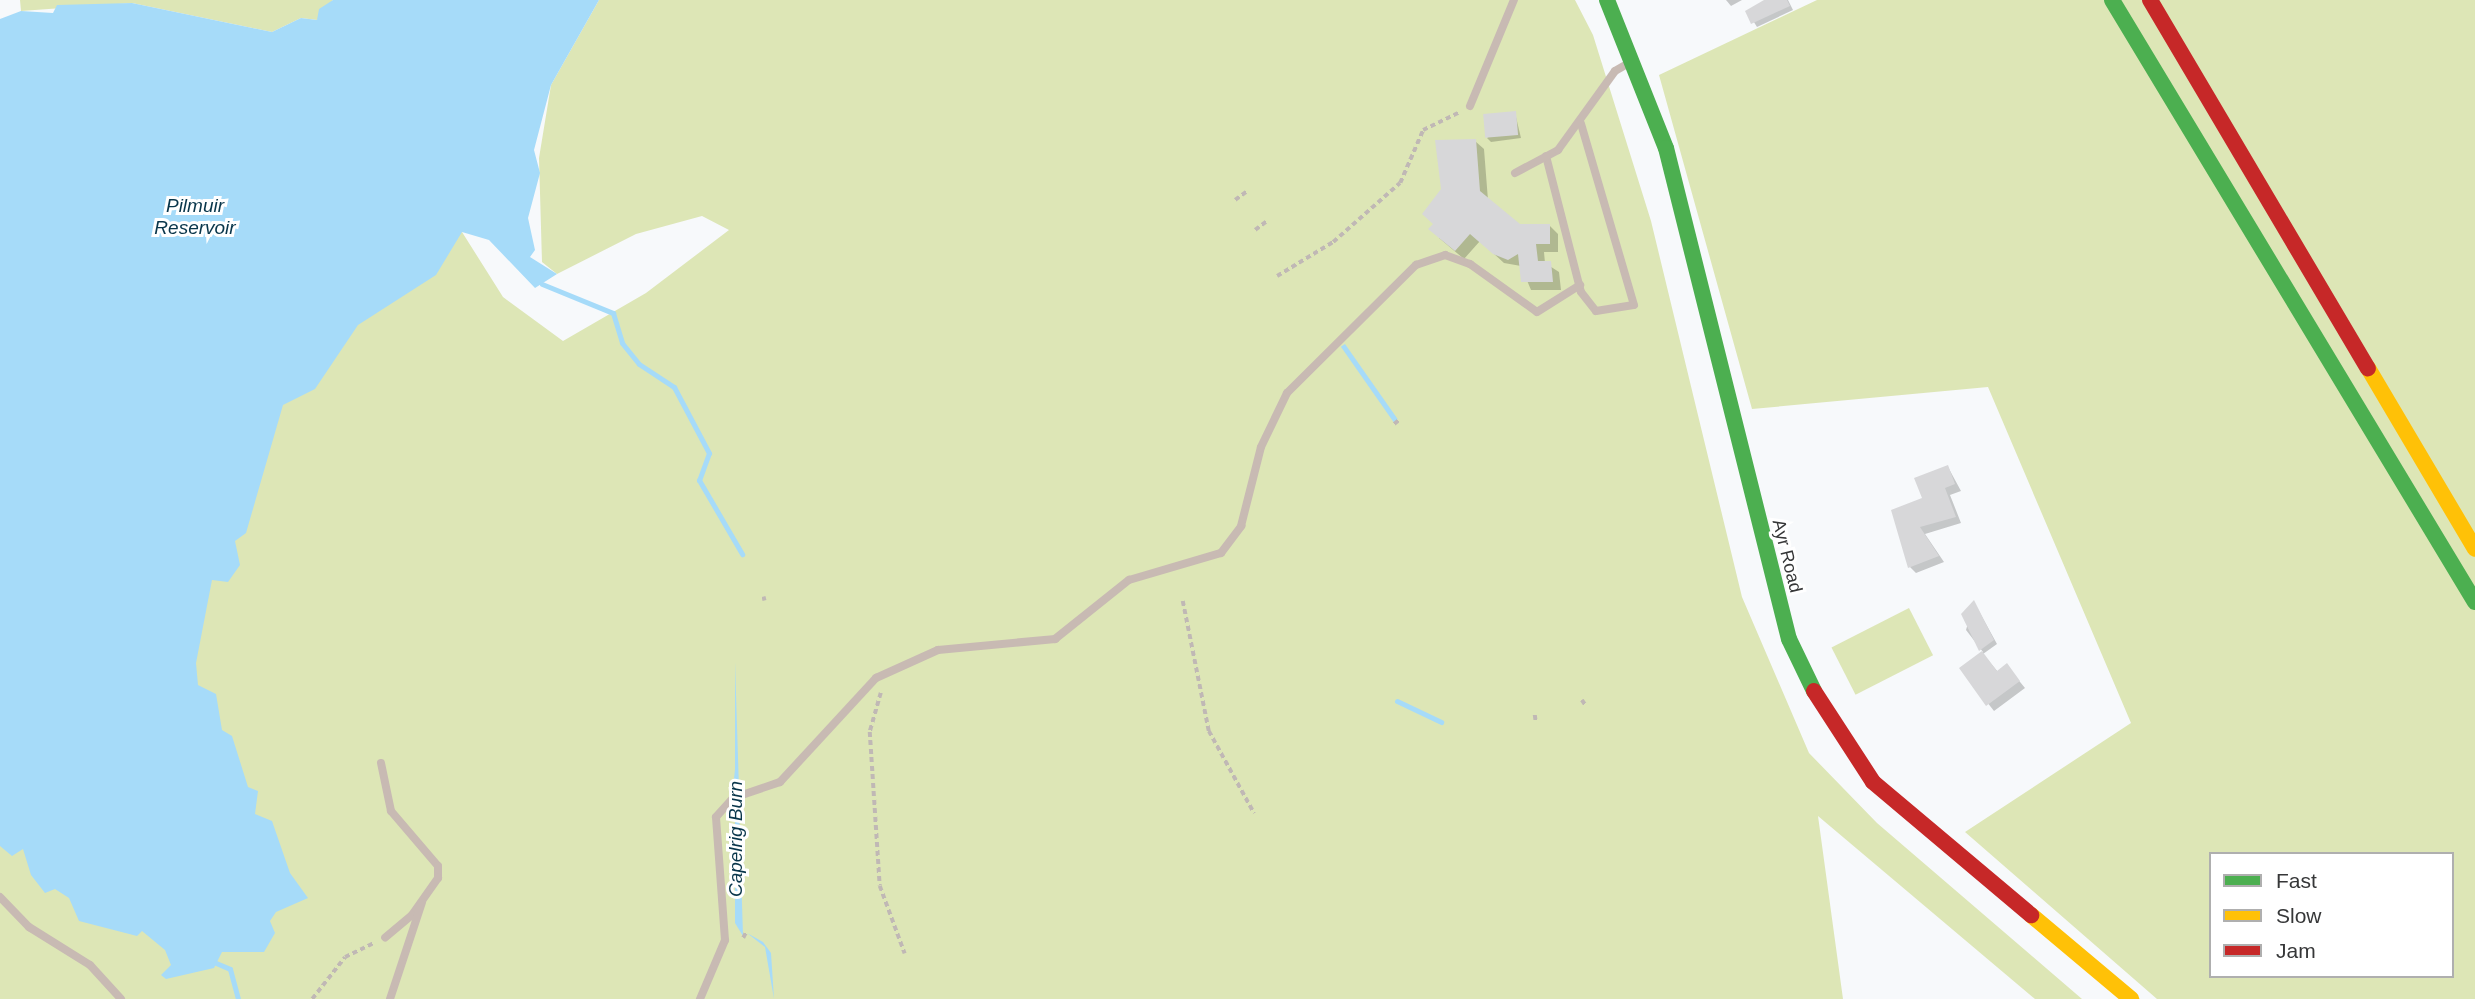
<!DOCTYPE html>
<html>
<head>
<meta charset="utf-8">
<style>
  body { margin:0 }
  #map { position:relative; width:2475px; height:999px; overflow:hidden; background:#f7f9fb; font-family:Arial,sans-serif }
  div>[style] { position:absolute }
  [style*='--x'] { left:calc(var(--x)*1px); top:calc(var(--y)*1px); width:calc(var(--w)*1px); rotate:calc(var(--a)*1deg) }
  .green>* { inset:0; background:#dde6b6; transform-origin:0 0 }
  .water>* { inset:0; background:#a6dbf9; transform-origin:0 0 }
  .shadow>* { inset:0; background:#0003 }
  .stream>* { height:5px; margin:-2.5px; padding:0 2.5px; transform-origin:2.5px; border-radius:2.5px; background:#a6dbf9 }
  .building>* { inset:0; background:#d7d7d9; transform-origin:0 0 }
  .path>* { height:3.5px; margin-top:-1.75px; transform-origin:0; background:repeating-linear-gradient(90deg,#c0b8b5 0 5px,transparent 0 8.5px) }
  .lane>* { height:8px; margin:-4px; padding:0 4px; transform-origin:4px; border-radius:4px; background:#c8bab3 }
  .fast>* { height:16px; margin:-8px; padding:0 8px; transform-origin:8px; border-radius:8px; background:#4caf50 }
  .slow>* { height:16px; margin:-8px; padding:0 8px; transform-origin:8px; border-radius:8px; background:#ffc107 }
  .jam>* { height:16px; margin:-8px; padding:0 8px; transform-origin:8px; border-radius:8px; background:#c62828 }
  span { translate:-50% -50%; white-space:nowrap; text-align:center; line-height:1.15; -webkit-text-stroke:6px #fff; paint-order:stroke }
  .street-label { font-size:18px; color:#363738 }
  .water-label { font-size:19px; color:#09364b; font-style:italic }
  .legend { position:absolute; left:2209px; top:852px; width:245px; height:126px; box-sizing:border-box; background:#fff; border:2px solid #afafaf; margin:0; padding:9px 12px; list-style:none; font-size:21px; color:#363738 }
  .legend li { display:flex; align-items:center; gap:14px; height:35px }
  .legend b { width:35px; border:2px solid #afafaf }
</style>
</head>
<body>
<div id="map">
  <div class="green">
    <i style="clip-path:polygon(20px 0,333px 0,317px 20px,301px 18px,272px 32px,132px 3px,21px 11px)"></i>
    <i style="clip-path:polygon(599px 0,1575px 0,1593px 35px,1651px 221px,1742px 597px,1809px 753px,1877px 823px,2082px 999px,2035px 999px,1818px 816px,1843px 999px,0 999px,0 319px,462px 232px,503px 297px,563px 341px,646px 293px,729px 230px,702px 216px,636px 234px,557px 274px,542px 262px,539px 158px,551px 85px)"></i>
    <i style="clip-path:polygon(evenodd,1817px 0,2475px 0,2475px 999px,2157px 999px,1965px 832px,2131px 723px,1988px 387px,1752px 409px,1659px 75px,1817px 0,2211px 854px,2452px 854px,2452px 976px,2211px 976px,2211px 854px)"></i>
    <i style="left:1909px;top:608px;width:53px;height:87px;rotate:63deg"></i>
  </div>
  <div class="water">
    <i style="clip-path:polygon(333px 0,599px 0,551px 85px,534px 150px,540px 173px,528px 218px,535px 250px,530px 257px,557px 274px,535px 288px,489px 240px,462px 232px,436px 275px,358px 325px,315px 389px,283px 405px,246px 533px,235px 541px,240px 565px,228px 582px,212px 580px,196px 663px,198px 685px,216px 694px,222px 730px,232px 736px,248px 787px,258px 791px,255px 814px,272px 821px,290px 873px,308px 898px,276px 912px,270px 921px,275px 933px,264px 952px,222px 952px,214px 968px,166px 979px,161px 975px,171px 965px,165px 950px,142px 931px,137px 936px,79px 921px,69px 898px,55px 889px,45px 893px,31px 875px,23px 849px,12px 856px,0 846px,0 19px,21px 11px,53px 13px,57px 5px,132px 3px,272px 32px,301px 18px,317px 20px,319px 9px)"></i>
    <i style="left:1345px;top:344px;width:92px;height:5px;rotate:55deg"></i>
    <i style="clip-path:polygon(735px 662px,739px 789px,733px 789px,735px 769px)"></i>
    <i style="clip-path:polygon(735px 805px,739px 805px,743px 936px,735px 923px)"></i>
    <i style="clip-path:polygon(747px 933px,763px 942px,771px 953px,774px 999px,765px 947px)"></i>
  </div>
  <div class="shadow">
    <i style="clip-path:polygon(1726px 0,1742px 0,1731px 6px)"></i>
    <i style="clip-path:polygon(1772px 0,1788px 0,1793px 10px,1757px 27px,1747px 11px)"></i>
    <i style="clip-path:polygon(1515px 113px,1521px 138px,1491px 142px,1487px 138px)"></i>
    <i style="clip-path:polygon(1475px 141px,1484px 149px,1488px 200px,1519px 226px,1549px 225px,1558px 234px,1558px 252px,1544px 252px,1545px 263px,1559px 272px,1561px 290px,1531px 290px,1521px 266px,1504px 263px,1480px 241px,1464px 259px,1439px 238px)"></i>
    <i style="clip-path:polygon(1948px 467px,1961px 491px,1950px 495px,1961px 523px,1925px 534px,1944px 562px,1916px 573px,1910px 567px,1924px 499px)"></i>
    <i style="clip-path:polygon(1974px 602px,1997px 644px,1983px 654px,1998px 672px,2007px 666px,2025px 688px,1994px 711px,1961px 669px,1983px 652px,1966px 630px)"></i>
  </div>
  <div class="stream">
    <i style="--x:542;--y:284;--w:77;--a:22.2"></i>
    <i style="--x:613;--y:313;--w:31;--a:73"></i>
    <i style="--x:622;--y:343;--w:27;--a:51"></i>
    <i style="--x:639;--y:364;--w:42;--a:33.3"></i>
    <i style="--x:674;--y:387;--w:75;--a:62.1"></i>
    <i style="--x:709;--y:453;--w:29;--a:110"></i>
    <i style="--x:699;--y:480;--w:86;--a:59.8"></i>
    <i style="--x:1397;--y:701;--w:49;--a:25.5"></i>
    <i style="--x:737;--y:782;--w:28;--a:90"></i>
    <i style="--x:216;--y:963;--w:15;--a:23"></i>
    <i style="--x:230;--y:969;--w:31;--a:75"></i>
  </div>
  <div class="building">
    <i style="clip-path:polygon(1764px 0,1787px 0,1790px 6px,1751px 24px,1745px 11px)"></i>
    <i style="left:1516px;top:111px;width:24px;height:33px;rotate:85deg"></i>
    <i style="clip-path:polygon(1476px 139px,1480px 191px,1520px 224px,1550px 224px,1550px 244px,1536px 244px,1538px 261px,1551px 261px,1553px 282px,1521px 282px,1518px 254px,1508px 260px,1493px 254px,1470px 234px,1455px 251px,1428px 229px,1433px 224px,1422px 214px,1441px 189px,1435px 140px)"></i>
    <i style="clip-path:polygon(1948px 465px,1955px 484px,1945px 488px,1956px 517px,1920px 527px,1939px 556px,1908px 568px,1891px 510px,1922px 498px,1914px 478px)"></i>
    <i style="clip-path:polygon(1974px 600px,1994px 640px,1979px 651px,1961px 614px)"></i>
    <i style="clip-path:polygon(1982px 651px,1997px 671px,2007px 663px,2020px 681px,1986px 706px,1959px 668px)"></i>
  </div>
  <div class="path">
    <i style="--x:1235;--y:200;--w:14;--a:-36"></i>
    <i style="--x:1255;--y:230;--w:15;--a:-37"></i>
    <i style="--x:1277;--y:276;--w:66;--a:-31.3"></i>
    <i style="--x:1333;--y:242;--w:89;--a:-41.4"></i>
    <i style="--x:1400;--y:183;--w:58;--a:-66.5"></i>
    <i style="--x:1423;--y:130;--w:41;--a:-25.9"></i>
    <i style="--x:1394;--y:424;--w:6;--a:-39"></i>
    <i style="--x:762;--y:599;--w:4;--a:-14"></i>
    <i style="--x:1183;--y:601;--w:133;--a:78.7"></i>
    <i style="--x:1209;--y:731;--w:94;--a:61.2"></i>
    <i style="--x:881;--y:693;--w:41;--a:105.8"></i>
    <i style="--x:870;--y:732;--w:154;--a:86.3"></i>
    <i style="--x:880;--y:886;--w:72;--a:69.8"></i>
    <i style="--x:1582;--y:700;--w:7;--a:56"></i>
    <i style="--x:1535;--y:715;--w:7;--a:82"></i>
    <i style="--x:743;--y:938;--w:7;--a:-63"></i>
    <i style="--x:312;--y:999;--w:53;--a:-51.8"></i>
    <i style="--x:345;--y:957;--w:32;--a:-26"></i>
  </div>
  <div class="lane">
    <i style="--x:1470;--y:106;--w:115;--a:-67.5"></i>
    <i style="--x:1546;--y:156;--w:140;--a:75.6"></i>
    <i style="--x:1581;--y:292;--w:24;--a:52"></i>
    <i style="--x:1596;--y:311;--w:38;--a:-9"></i>
    <i style="--x:1634;--y:305;--w:189;--a:-106.3"></i>
    <i style="--x:1515;--y:173;--w:49;--a:-28.1"></i>
    <i style="--x:1558;--y:150;--w:97;--a:-54.2"></i>
    <i style="--x:1615;--y:71;--w:16;--a:-30"></i>
    <i style="--x:381;--y:763;--w:49;--a:78.2"></i>
    <i style="--x:391;--y:811;--w:72;--a:49.5"></i>
    <i style="--x:438;--y:866;--w:12;--a:90"></i>
    <i style="--x:438;--y:878;--w:45;--a:125.1"></i>
    <i style="--x:412;--y:915;--w:35;--a:140"></i>
    <i style="--x:0;--y:897;--w:42;--a:46"></i>
    <i style="--x:29;--y:927;--w:72;--a:31.9"></i>
    <i style="--x:90;--y:965;--w:46;--a:47.6"></i>
    <i style="--x:390;--y:999;--w:102;--a:-71.7"></i>
    <i style="--x:700;--y:999;--w:64;--a:-67"></i>
    <i style="--x:725;--y:940;--w:123;--a:-94.2"></i>
    <i style="--x:716;--y:817;--w:25;--a:-48"></i>
    <i style="--x:733;--y:798;--w:50;--a:-18.8"></i>
    <i style="--x:780;--y:782;--w:142;--a:-47.3"></i>
    <i style="--x:876;--y:678;--w:68;--a:-24.3"></i>
    <i style="--x:938;--y:650;--w:118;--a:-5.4"></i>
    <i style="--x:1055;--y:639;--w:95;--a:-38.6"></i>
    <i style="--x:1129;--y:580;--w:96;--a:-16.4"></i>
    <i style="--x:1221;--y:553;--w:34;--a:-53"></i>
    <i style="--x:1241;--y:526;--w:81;--a:-75.8"></i>
    <i style="--x:1261;--y:447;--w:60;--a:-64.3"></i>
    <i style="--x:1287;--y:393;--w:182;--a:-44.8"></i>
    <i style="--x:1416;--y:265;--w:31;--a:-19"></i>
    <i style="--x:1445;--y:255;--w:27;--a:20"></i>
    <i style="--x:1470;--y:264;--w:82;--a:35.6"></i>
    <i style="--x:1537;--y:312;--w:51;--a:-32.1"></i>
  </div>
  <div class="fast">
    <i style="--x:1607;--y:0;--w:159;--a:68.3"></i>
    <i style="--x:1666;--y:148;--w:506;--a:75.94"></i>
    <i style="--x:1789;--y:639;--w:58;--a:64.3"></i>
    <i style="--x:2112;--y:0;--w:703;--a:58.91"></i>
  </div>
  <div class="slow">
    <i style="--x:2368;--y:368;--w:210;--a:59.4"></i>
    <i style="--x:2031;--y:915;--w:131;--a:40"></i>
  </div>
  <div class="jam">
    <i style="--x:2150;--y:0;--w:428;--a:59.4"></i>
    <i style="--x:1814;--y:691;--w:108;--a:57"></i>
    <i style="--x:1873;--y:782;--w:207;--a:40.1"></i>
  </div>
  <div class="street-label">
    <span style="left:1787px;top:556px;rotate:76deg">Ayr Road</span>
  </div>
  <div class="water-label">
    <span style="left:195px;top:217px">Pilmuir<br>Reservoir</span>
    <span style="left:736px;top:839px;rotate:-90deg">Capelrig Burn</span>
  </div>
  <ul class="legend">
  <li><b style="height:9px;background:#4caf50"></b>Fast</li>
  <li><b style="height:9px;background:#ffc107"></b>Slow</li>
  <li><b style="height:9px;background:#c62828"></b>Jam</li>
  </ul>
</div>
</body>
</html>
